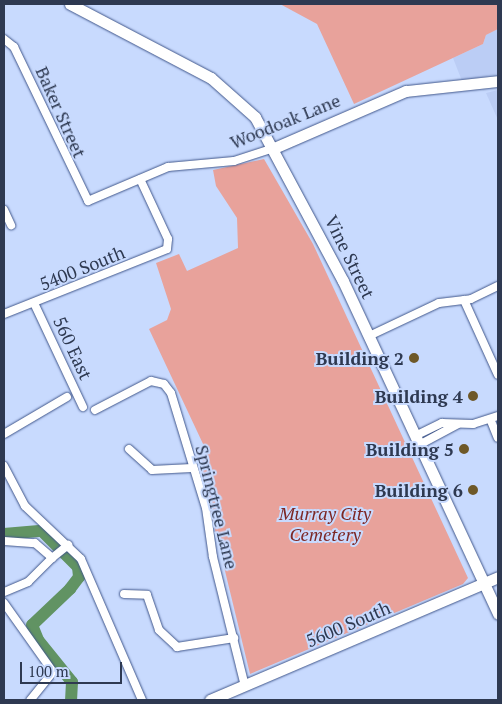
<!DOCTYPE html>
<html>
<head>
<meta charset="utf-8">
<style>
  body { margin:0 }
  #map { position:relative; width:502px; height:704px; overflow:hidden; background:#c8dafe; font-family:"PT Serif",serif }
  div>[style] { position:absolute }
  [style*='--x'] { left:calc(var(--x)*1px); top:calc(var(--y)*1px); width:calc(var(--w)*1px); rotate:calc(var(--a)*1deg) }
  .built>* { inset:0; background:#bbcdf5 }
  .green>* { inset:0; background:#e8a29b }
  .river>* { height:12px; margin:-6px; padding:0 6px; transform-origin:6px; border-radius:6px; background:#619363 }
  .roads { filter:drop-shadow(0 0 1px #41578b) drop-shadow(0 0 1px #41578b) }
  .street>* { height:8px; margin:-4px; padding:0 4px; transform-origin:4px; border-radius:4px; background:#fff }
  .secondary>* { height:11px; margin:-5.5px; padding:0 5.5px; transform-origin:5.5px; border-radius:5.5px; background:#fff }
  .dots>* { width:14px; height:14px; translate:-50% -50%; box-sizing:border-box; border:2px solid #c8dafe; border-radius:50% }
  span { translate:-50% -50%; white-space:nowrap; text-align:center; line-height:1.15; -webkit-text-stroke:4px #c8dafe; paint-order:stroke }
  .street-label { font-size:18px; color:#2e3951 }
  .poi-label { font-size:18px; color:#2e3951; font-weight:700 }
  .right { translate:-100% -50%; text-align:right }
  .park-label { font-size:18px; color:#7d2725; font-style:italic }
  .frame { position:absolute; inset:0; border:5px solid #2e3951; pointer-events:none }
  .scale { position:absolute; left:20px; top:662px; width:102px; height:22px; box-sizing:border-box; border:2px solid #2e3951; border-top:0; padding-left:6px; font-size:15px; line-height:18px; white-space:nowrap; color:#2e3951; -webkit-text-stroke:4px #c8dafe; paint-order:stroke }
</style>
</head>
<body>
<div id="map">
  <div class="built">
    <i style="clip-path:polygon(498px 29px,498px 74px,462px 81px,453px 58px,483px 44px,486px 35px)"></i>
    <i style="clip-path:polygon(498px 90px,498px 120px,486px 93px)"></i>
  </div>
  <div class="green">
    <i style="clip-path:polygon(280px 4px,498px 4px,498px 29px,486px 35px,483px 44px,354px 104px,317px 24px)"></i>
    <i style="clip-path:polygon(264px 159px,313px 244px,468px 578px,463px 584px,250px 674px,201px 472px,204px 446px,149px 329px,167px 320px,171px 309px,156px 263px,179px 254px,187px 271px,238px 248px,237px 218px,216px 186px,213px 170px)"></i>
  </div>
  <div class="river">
    <i style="--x:4;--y:534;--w:38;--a:-5"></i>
    <i style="--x:42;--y:531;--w:51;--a:45"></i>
    <i style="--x:78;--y:567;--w:10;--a:84"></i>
    <i style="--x:79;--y:577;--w:15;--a:127"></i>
    <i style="--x:70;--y:589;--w:52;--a:136.5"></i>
    <i style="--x:32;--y:625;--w:16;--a:68"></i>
    <i style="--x:38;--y:640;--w:54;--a:51"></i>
    <i style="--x:72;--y:682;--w:18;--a:93"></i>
  </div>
  <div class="roads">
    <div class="street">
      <i style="--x:4;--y:39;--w:13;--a:39"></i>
      <i style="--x:14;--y:47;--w:171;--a:64.3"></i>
      <i style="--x:88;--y:201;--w:87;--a:-23"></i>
      <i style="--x:168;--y:167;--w:66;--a:-5.2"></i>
      <i style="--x:234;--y:161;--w:42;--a:-18"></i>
      <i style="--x:4;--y:210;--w:17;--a:65"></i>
      <i style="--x:464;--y:300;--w:82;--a:65.6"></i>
      <i style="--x:34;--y:303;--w:115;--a:64.8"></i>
      <i style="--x:4;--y:314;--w:175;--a:-21.7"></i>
      <i style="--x:167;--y:249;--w:10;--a:-84"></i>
      <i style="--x:168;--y:239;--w:66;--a:-115"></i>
      <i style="--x:369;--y:336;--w:77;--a:-25.2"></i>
      <i style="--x:439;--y:303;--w:32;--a:-7"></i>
      <i style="--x:471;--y:299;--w:30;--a:-26"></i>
      <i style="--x:95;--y:410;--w:63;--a:-27.4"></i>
      <i style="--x:151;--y:381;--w:13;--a:13"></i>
      <i style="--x:164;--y:384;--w:11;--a:52"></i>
      <i style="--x:171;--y:393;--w:120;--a:73.1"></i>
      <i style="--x:206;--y:508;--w:49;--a:81.9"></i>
      <i style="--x:213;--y:557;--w:133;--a:76.1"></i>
      <i style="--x:491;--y:421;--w:18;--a:68"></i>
      <i style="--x:4;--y:434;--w:73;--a:-30.4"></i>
      <i style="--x:415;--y:436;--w:30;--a:-26"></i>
      <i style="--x:442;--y:423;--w:31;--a:2"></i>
      <i style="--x:473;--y:424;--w:26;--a:-18"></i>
      <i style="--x:419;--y:445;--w:44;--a:-28.3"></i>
      <i style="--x:129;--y:449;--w:31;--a:42"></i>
      <i style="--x:152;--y:470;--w:40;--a:-2.9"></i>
      <i style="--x:4;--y:466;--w:45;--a:62.3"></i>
      <i style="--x:25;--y:506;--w:77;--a:43.4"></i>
      <i style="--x:81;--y:559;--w:154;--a:66.6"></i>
      <i style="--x:4;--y:541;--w:31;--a:4"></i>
      <i style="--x:35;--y:543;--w:23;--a:41"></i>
      <i style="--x:52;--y:558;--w:34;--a:135"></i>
      <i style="--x:28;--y:582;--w:26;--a:157"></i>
      <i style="--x:52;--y:558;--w:21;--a:-39"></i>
      <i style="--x:124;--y:594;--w:23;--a:2"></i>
      <i style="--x:147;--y:595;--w:37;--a:71"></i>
      <i style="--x:159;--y:630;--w:25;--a:43"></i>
      <i style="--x:177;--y:647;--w:58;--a:-9"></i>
      <i style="--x:4;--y:603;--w:85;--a:54.6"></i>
      <i style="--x:53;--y:672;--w:36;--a:129"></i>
    </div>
    <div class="secondary">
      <i style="--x:70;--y:4;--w:159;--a:27.7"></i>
      <i style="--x:211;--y:78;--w:59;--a:41.6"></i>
      <i style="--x:255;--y:117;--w:186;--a:61.8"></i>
      <i style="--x:343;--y:281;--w:367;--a:65"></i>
      <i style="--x:274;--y:148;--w:144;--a:-23.4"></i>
      <i style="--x:406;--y:91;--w:93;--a:-6.2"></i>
      <i style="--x:210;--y:700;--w:313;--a:-23.1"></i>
    </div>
  </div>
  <div class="dots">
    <i style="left:414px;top:358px;background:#6e5828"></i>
    <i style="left:473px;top:396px;background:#6e5828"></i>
    <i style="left:464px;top:449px;background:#6e5828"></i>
    <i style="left:473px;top:490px;background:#6e5828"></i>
  </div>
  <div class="street-label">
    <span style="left:61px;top:112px;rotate:66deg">Baker Street</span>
    <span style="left:285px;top:121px;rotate:-22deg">Woodoak Lane</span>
    <span style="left:350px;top:257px;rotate:64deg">Vine Street</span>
    <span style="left:82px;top:268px;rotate:-22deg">5400 South</span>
    <span style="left:73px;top:348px;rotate:65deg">560 East</span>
    <span style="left:217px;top:507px;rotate:76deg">Springtree Lane</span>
    <span style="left:348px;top:624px;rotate:-23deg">5600 South</span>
  </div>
  <div class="poi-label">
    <span class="right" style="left:404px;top:358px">Building 2</span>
    <span class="right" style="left:463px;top:396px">Building 4</span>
    <span class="right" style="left:454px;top:449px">Building 5</span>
    <span class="right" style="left:463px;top:490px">Building 6</span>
  </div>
  <div class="park-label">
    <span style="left:325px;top:524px">Murray City<br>Cemetery</span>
  </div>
  <div class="frame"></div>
  <div class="scale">100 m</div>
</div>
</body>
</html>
